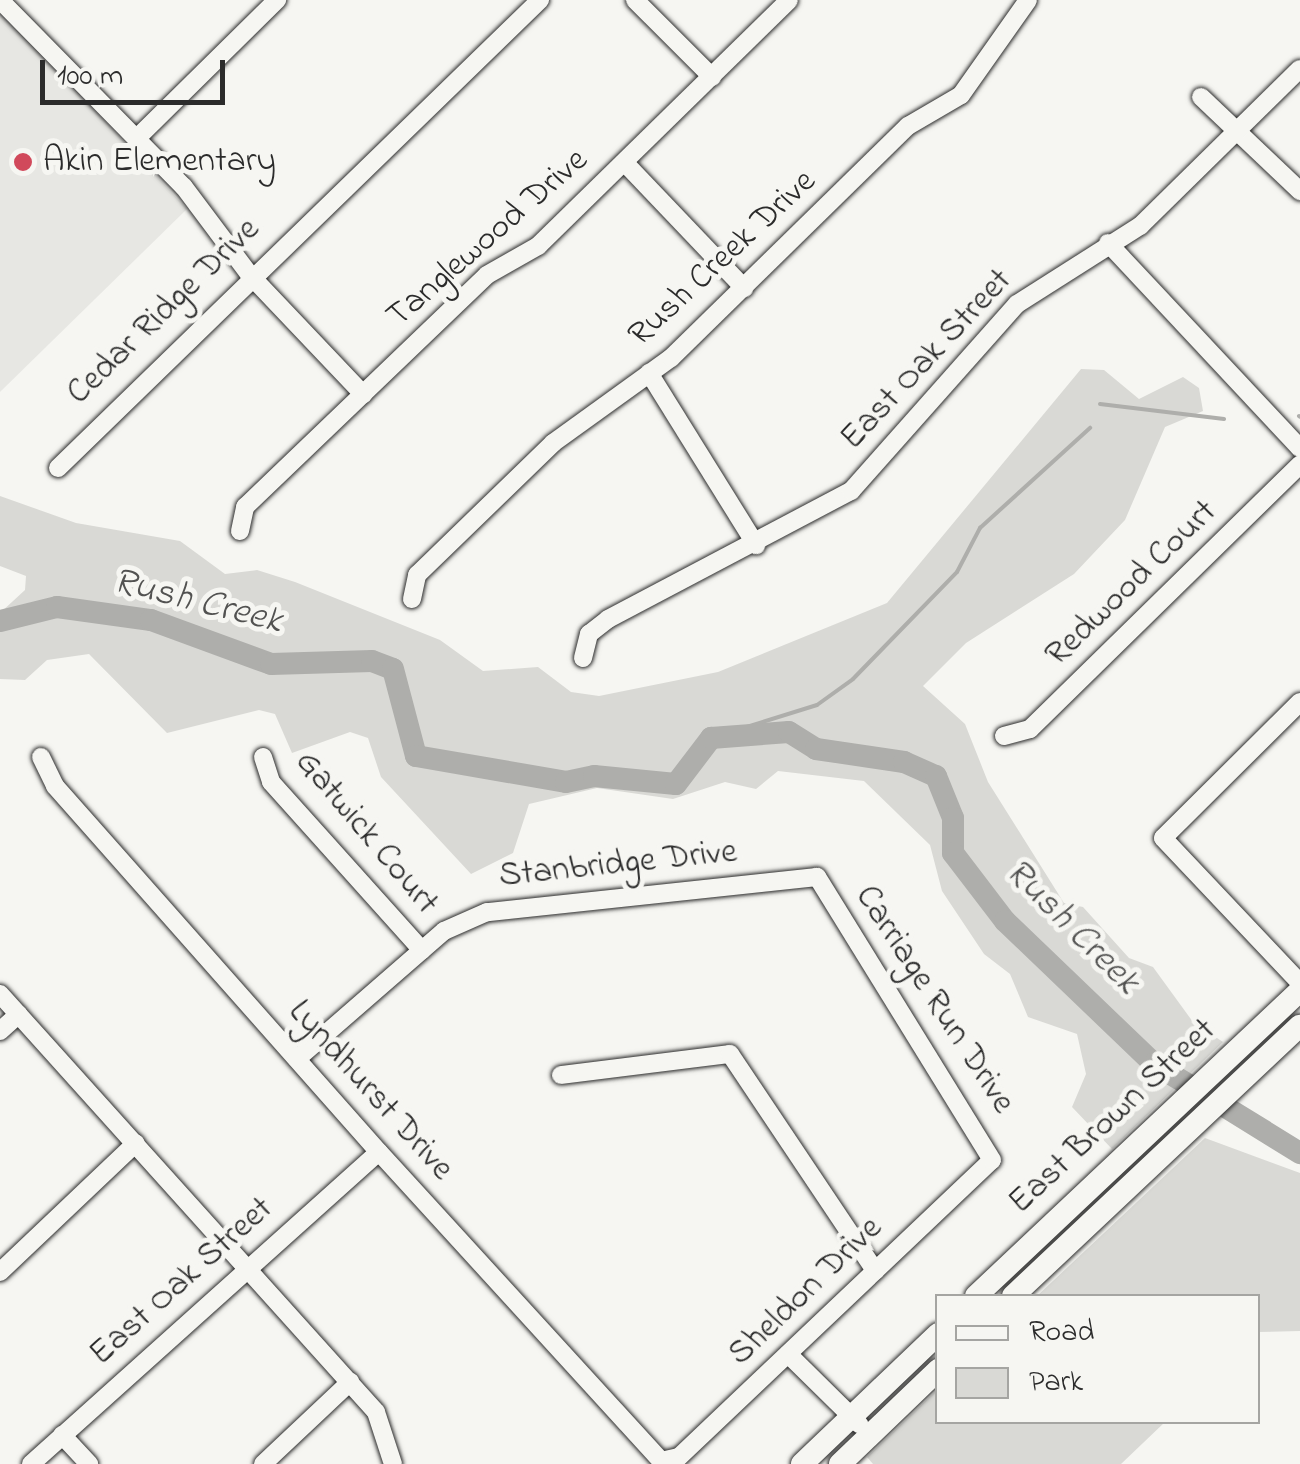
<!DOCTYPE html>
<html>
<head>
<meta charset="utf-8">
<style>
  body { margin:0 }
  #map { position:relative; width:1300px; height:1464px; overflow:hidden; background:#f6f6f2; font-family:"Indie Flower",sans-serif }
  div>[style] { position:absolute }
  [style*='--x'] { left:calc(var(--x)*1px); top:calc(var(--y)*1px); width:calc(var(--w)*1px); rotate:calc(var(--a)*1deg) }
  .built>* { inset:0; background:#e7e7e3 }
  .green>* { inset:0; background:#d9d9d5 }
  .stream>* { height:4px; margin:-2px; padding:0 2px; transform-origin:2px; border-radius:2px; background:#aeaeab }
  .river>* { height:22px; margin:-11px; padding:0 11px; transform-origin:11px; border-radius:11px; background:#aeaeab }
  .roads { filter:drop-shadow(0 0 2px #2b2b2b) drop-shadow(0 0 2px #2b2b2b) }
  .minor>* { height:18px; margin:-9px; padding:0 9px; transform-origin:9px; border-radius:9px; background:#f6f6f2 }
  .major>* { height:22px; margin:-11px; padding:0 11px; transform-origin:11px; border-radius:11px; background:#f6f6f2 }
  .dots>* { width:28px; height:28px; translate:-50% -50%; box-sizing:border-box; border:5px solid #f6f6f2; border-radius:50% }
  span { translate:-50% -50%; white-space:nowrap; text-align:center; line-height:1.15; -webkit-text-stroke:10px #f6f6f2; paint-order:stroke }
  .poi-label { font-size:35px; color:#2b2b2b }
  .left { translate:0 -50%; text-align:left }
  .street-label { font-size:35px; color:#2b2b2b }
  .water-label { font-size:38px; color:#525251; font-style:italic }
  .legend { position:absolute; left:935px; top:1294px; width:325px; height:130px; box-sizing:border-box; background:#f6f6f2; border:2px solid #a5a5a2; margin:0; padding:12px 18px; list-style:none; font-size:30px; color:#2b2b2b }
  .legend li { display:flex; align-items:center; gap:20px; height:50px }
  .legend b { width:50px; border:2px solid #a5a5a2 }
  .scale { position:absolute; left:40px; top:60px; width:185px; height:45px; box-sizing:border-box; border:5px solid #2b2b2b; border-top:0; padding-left:12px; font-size:30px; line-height:35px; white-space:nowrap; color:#2b2b2b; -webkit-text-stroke:8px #f6f6f2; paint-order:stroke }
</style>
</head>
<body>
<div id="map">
  <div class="built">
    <i style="clip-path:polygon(0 9px,187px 209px,0 392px)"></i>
  </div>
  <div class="green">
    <i style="clip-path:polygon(1081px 369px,1104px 370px,1139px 399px,1183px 377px,1199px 388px,1203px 411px,1165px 427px,1125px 520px,1074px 574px,966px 643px,923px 686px,965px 724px,988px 782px,1064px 903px,1083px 907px,1129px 958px,1153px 967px,1193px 1022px,1223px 1042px,1112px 1149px,1072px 1107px,1086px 1074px,1077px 1034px,1028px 1017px,1010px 974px,984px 954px,942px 891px,930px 845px,864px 781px,778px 771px,756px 789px,725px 782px,673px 799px,597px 788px,529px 804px,513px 853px,471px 874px,381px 777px,368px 738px,350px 732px,292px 753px,275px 714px,259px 710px,167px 733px,89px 654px,47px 660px,25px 680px,0 679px,0 613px,25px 590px,26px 576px,0 566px,0 496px,76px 523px,180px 541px,225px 574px,257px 570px,295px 582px,440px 640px,483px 671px,538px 667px,571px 692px,599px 696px,718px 672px,887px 603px)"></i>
    <i style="clip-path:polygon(1205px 1138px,1300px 1173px,1300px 1331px,1258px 1332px,1258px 1296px,1037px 1296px)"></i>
    <i style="clip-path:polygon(937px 1390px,938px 1422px,1165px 1422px,1121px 1464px,873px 1464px,867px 1457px)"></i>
  </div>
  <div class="stream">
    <i style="--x:1100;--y:404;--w:125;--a:6.9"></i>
    <i style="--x:1299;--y:416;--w:1;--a:45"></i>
    <i style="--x:711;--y:738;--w:111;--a:-17.3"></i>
    <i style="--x:817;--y:705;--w:44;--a:-35.8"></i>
    <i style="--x:853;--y:679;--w:149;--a:-45.8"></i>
    <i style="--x:957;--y:572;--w:50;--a:-62.4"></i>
    <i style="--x:980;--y:528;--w:149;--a:-42.3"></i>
  </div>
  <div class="river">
    <i style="--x:0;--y:621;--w:59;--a:-13.8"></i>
    <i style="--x:57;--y:607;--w:95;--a:7.9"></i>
    <i style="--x:151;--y:620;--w:128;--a:20.1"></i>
    <i style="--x:271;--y:664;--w:101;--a:-1.7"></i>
    <i style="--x:372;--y:661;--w:22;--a:21"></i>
    <i style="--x:393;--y:669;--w:90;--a:75.2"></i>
    <i style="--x:416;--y:756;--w:152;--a:9.8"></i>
    <i style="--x:566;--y:782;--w:29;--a:-12"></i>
    <i style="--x:594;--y:776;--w:82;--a:5.6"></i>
    <i style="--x:676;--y:784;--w:58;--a:-52.7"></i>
    <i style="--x:711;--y:738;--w:78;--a:-4.4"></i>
    <i style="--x:789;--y:732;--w:32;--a:32"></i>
    <i style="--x:816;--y:749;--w:89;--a:8.4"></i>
    <i style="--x:904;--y:762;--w:35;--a:24"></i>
    <i style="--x:936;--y:776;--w:45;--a:68"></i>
    <i style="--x:953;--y:818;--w:35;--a:90"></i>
    <i style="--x:953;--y:853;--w:86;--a:52.6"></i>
    <i style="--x:1005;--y:921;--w:207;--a:43.8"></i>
    <i style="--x:1154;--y:1064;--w:39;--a:31"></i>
    <i style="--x:1227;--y:1108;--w:86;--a:31.7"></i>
  </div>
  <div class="roads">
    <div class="minor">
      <i style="--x:0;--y:0;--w:262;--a:45.5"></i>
      <i style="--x:184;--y:187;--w:109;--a:53.2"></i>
      <i style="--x:249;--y:274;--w:166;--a:46.5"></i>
      <i style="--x:635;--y:0;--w:109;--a:45"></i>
      <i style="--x:1201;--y:97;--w:137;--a:43.5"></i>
      <i style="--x:137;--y:138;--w:197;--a:-44.6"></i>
      <i style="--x:625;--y:163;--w:173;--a:46.4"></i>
      <i style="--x:1108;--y:243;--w:281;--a:46.9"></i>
      <i style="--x:649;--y:373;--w:203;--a:58.1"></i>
      <i style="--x:58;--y:468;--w:672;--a:-44.16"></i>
      <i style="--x:240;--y:531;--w:25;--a:-78"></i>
      <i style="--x:245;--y:507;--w:335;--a:-43.8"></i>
      <i style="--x:487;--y:275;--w:59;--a:-29.6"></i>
      <i style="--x:538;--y:246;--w:351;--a:-44.4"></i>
      <i style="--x:412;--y:599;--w:25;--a:-78"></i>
      <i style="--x:417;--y:575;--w:190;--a:-44.1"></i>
      <i style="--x:553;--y:443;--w:145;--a:-35.8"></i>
      <i style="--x:671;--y:358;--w:332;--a:-44.4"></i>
      <i style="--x:908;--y:126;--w:61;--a:-30.3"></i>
      <i style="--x:961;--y:95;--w:116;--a:-54.8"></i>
      <i style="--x:583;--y:658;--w:25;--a:-76"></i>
      <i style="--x:589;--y:634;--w:24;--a:-38"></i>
      <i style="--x:608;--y:619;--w:275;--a:-27.8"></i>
      <i style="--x:851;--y:491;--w:250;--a:-48.4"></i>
      <i style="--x:1017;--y:304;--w:146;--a:-32.4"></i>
      <i style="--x:1140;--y:226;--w:224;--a:-44.5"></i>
      <i style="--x:1300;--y:702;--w:193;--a:135.2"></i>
      <i style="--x:1163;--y:838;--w:199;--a:46.6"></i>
      <i style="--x:1004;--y:736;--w:27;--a:-15"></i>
      <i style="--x:1030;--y:729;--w:378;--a:-44.4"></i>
      <i style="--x:41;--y:757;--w:32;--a:64"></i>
      <i style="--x:55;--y:786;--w:489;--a:48.5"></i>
      <i style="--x:379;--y:1152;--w:418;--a:47.6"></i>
      <i style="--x:661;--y:1461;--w:18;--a:-13"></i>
      <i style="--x:679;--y:1457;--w:431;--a:-43.5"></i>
      <i style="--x:992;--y:1160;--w:333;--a:-121.7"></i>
      <i style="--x:817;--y:877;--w:332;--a:173.9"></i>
      <i style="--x:487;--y:912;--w:47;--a:156.2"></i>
      <i style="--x:444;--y:931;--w:195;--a:139"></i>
      <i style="--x:263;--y:757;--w:26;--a:72"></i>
      <i style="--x:271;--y:782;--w:226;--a:48.1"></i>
      <i style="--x:0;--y:994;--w:562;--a:48.03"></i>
      <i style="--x:376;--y:1412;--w:55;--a:71.9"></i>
      <i style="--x:0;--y:1031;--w:25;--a:-42"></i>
      <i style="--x:561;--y:1075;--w:170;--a:-7.1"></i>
      <i style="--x:730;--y:1054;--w:261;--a:56.2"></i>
      <i style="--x:0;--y:1272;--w:187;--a:-43.5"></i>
      <i style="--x:788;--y:1354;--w:100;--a:44.6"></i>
      <i style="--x:62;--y:1435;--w:40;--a:47"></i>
      <i style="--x:31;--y:1464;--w:467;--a:-41.9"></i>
      <i style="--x:263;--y:1464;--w:120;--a:-43.3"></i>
    </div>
    <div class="major">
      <i style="--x:976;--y:1296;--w:445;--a:-43.3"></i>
      <i style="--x:1013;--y:1296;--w:394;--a:-43.3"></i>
      <i style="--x:802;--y:1464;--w:188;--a:-43.7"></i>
      <i style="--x:840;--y:1464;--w:136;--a:-43.8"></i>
    </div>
  </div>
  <div class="dots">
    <i style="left:23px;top:162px;background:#d1495b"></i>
  </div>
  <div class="poi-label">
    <span class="left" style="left:43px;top:162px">Akin Elementary</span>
  </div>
  <div class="street-label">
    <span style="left:488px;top:239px;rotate:-41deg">Tanglewood Drive</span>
    <span style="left:723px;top:259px;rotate:-43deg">Rush Creek Drive</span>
    <span style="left:164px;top:312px;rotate:-44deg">Cedar Ridge Drive</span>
    <span style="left:927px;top:360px;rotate:-47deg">East Oak Street</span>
    <span style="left:1132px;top:584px;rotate:-44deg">Redwood Court</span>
    <span style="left:366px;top:833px;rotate:50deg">Gatwick Court</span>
    <span style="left:618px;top:865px;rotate:-6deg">Stanbridge Drive</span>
    <span style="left:934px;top:1000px;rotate:57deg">Carriage Run Drive</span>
    <span style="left:370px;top:1091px;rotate:48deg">Lyndhurst Drive</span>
    <span style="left:1113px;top:1117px;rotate:-43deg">East Brown Street</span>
    <span style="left:182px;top:1282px;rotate:-42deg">East Oak Street</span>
    <span style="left:806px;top:1292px;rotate:-44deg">Sheldon Drive</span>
  </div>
  <div class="water-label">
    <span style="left:197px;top:603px;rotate:14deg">Rush Creek</span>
    <span style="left:1071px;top:928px;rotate:45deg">Rush Creek</span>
  </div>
  <ul class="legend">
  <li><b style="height:12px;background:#f6f6f2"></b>Road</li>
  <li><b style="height:28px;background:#d9d9d5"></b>Park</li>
  </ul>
  <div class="scale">100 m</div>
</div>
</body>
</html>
